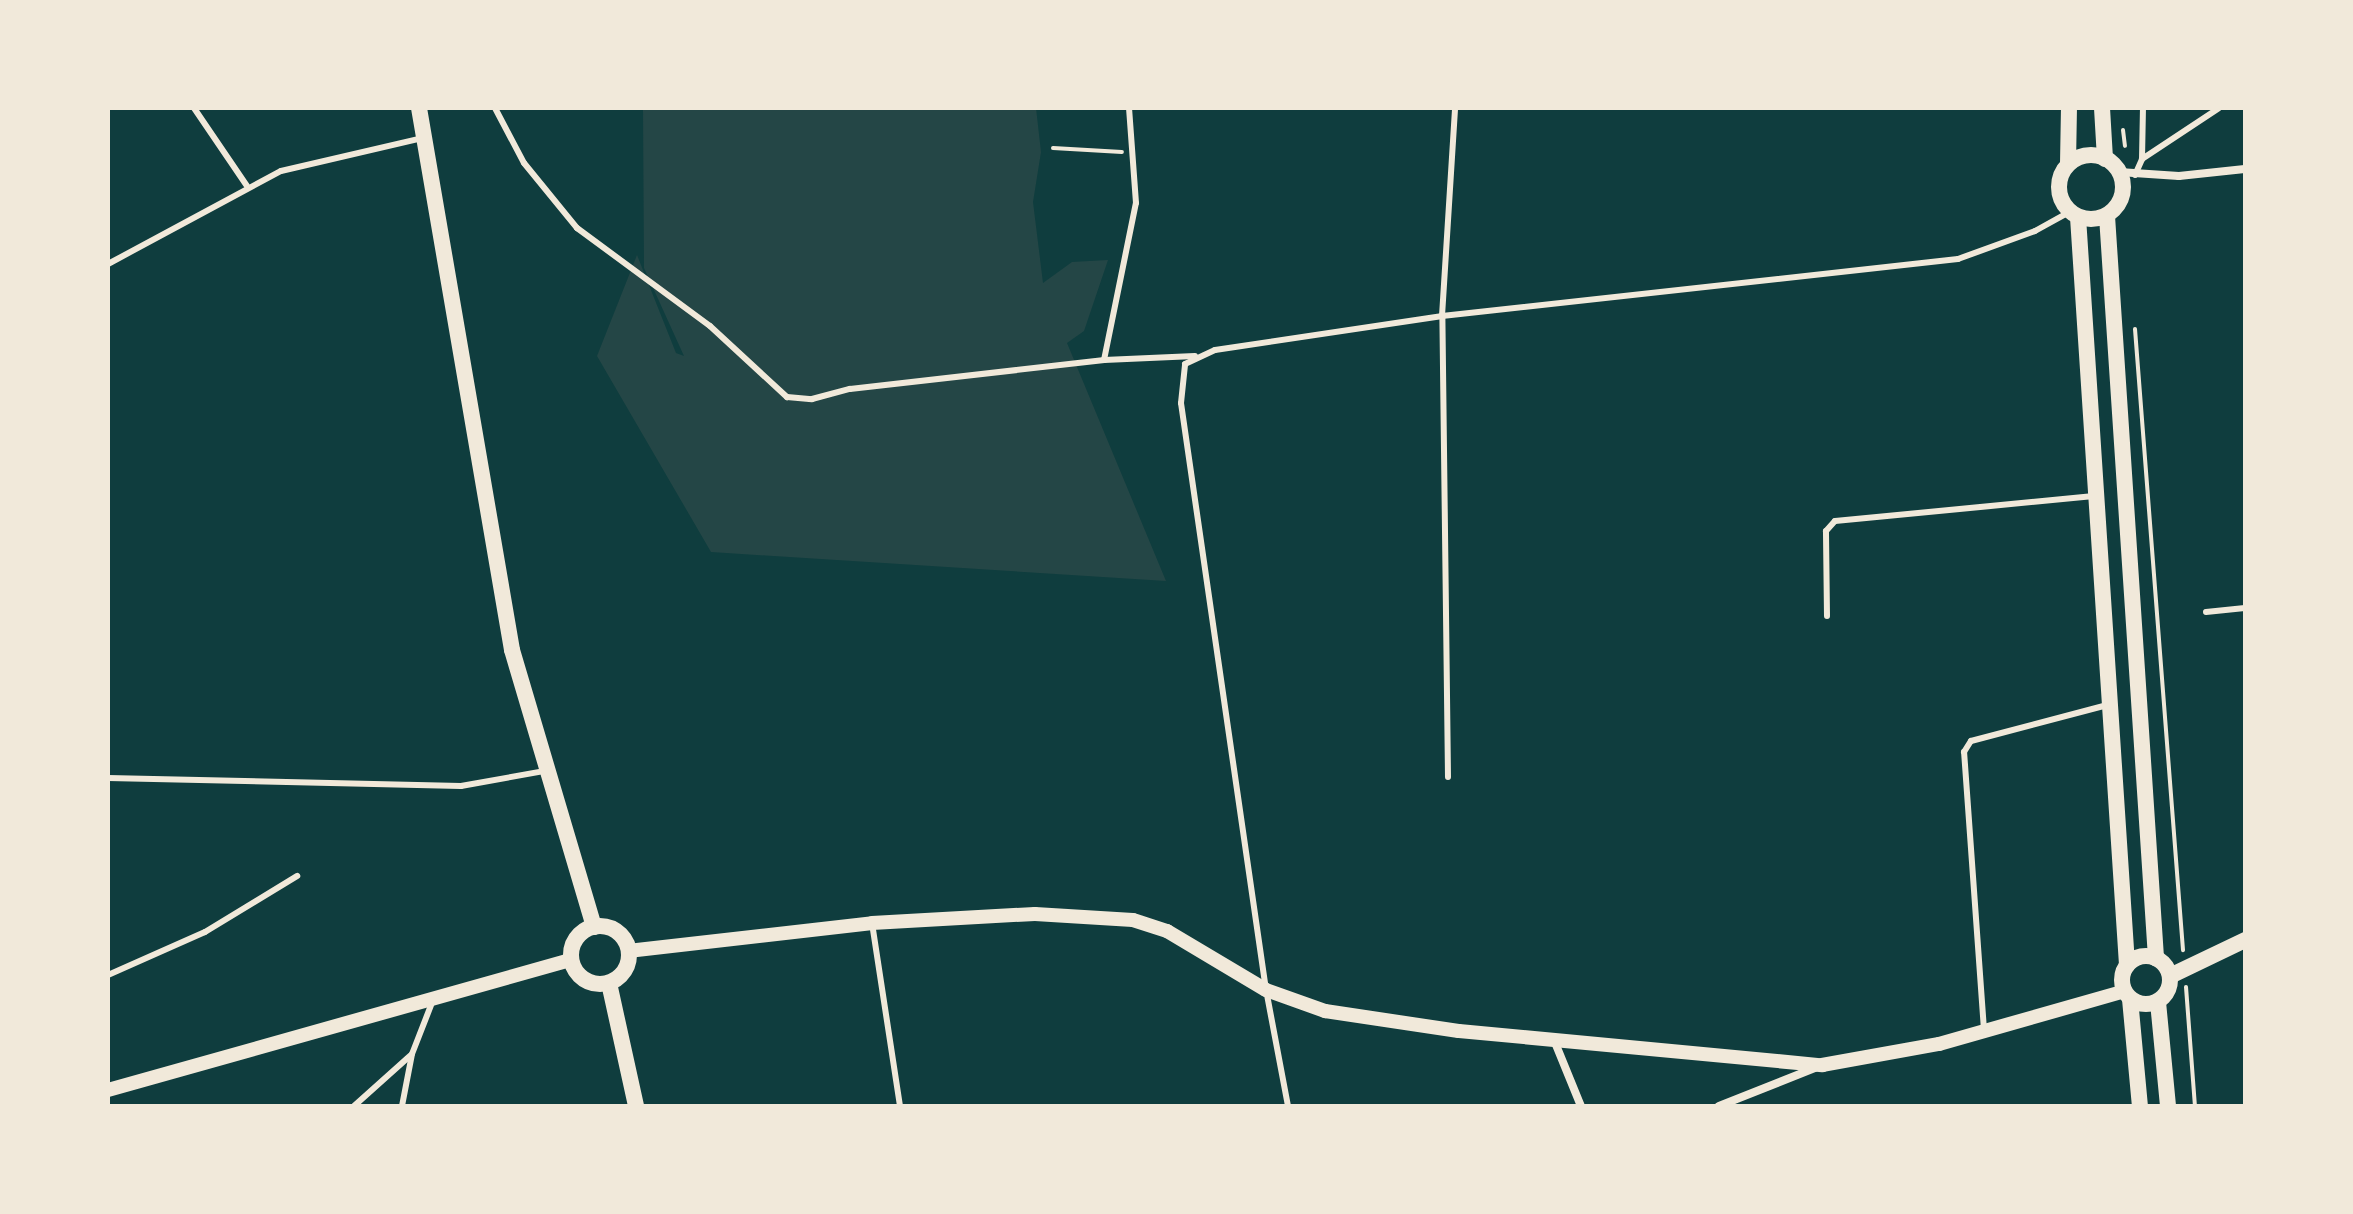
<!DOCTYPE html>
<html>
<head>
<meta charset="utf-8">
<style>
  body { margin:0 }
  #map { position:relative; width:2353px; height:1214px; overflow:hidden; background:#0f3d3e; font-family:"Nunito Sans",sans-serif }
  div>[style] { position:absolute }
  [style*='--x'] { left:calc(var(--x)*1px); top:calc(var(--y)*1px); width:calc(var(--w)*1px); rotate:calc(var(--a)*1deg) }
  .green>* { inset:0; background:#244646 }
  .path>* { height:4px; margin:-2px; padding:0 2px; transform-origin:2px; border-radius:2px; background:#f1e9da }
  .service>* { height:6px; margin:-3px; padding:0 3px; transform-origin:3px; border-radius:3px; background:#f1e9da }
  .minor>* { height:8px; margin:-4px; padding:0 4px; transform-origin:4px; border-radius:4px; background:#f1e9da }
  .tertiary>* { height:14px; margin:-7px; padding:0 7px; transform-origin:7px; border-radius:7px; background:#f1e9da }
  .secondary>* { height:16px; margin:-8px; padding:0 8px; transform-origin:8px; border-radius:8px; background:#f1e9da }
  .secondary>.ring { margin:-8px; padding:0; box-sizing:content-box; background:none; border:16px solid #f1e9da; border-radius:50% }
  span { translate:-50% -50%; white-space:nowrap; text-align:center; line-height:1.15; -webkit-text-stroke:7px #f1e9da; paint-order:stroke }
  .frame { position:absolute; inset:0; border:110px solid #f1e9da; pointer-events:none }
</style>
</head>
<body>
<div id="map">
  <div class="green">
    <i style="clip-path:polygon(643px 108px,1036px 108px,1041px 152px,1033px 202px,1043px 283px,1072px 262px,1108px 260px,1084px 331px,1067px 343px,1166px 581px,711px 552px,597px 356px,637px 255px,676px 353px,684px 356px,644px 268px)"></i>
  </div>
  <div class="path">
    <i style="--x:2123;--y:130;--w:16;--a:83"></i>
    <i style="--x:1053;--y:148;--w:69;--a:3.3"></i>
    <i style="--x:2135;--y:329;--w:623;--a:85.58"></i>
    <i style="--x:2186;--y:987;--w:119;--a:85.7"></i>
  </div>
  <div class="service">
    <i style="--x:194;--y:108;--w:94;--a:55.8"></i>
    <i style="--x:495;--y:108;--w:62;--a:62.2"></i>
    <i style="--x:524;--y:163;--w:84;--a:50.8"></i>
    <i style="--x:577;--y:228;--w:165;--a:36.4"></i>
    <i style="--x:710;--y:326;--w:105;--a:42.7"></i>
    <i style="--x:787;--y:397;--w:25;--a:5"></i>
    <i style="--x:812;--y:399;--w:39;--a:-15"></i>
    <i style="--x:850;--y:389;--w:256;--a:-6.5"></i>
    <i style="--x:1104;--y:360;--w:91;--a:-2.5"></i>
    <i style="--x:2142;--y:159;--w:92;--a:-33.5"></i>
    <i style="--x:2135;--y:175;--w:17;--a:-66"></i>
    <i style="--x:2142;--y:159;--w:51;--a:-88.9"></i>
    <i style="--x:108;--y:264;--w:196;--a:-28.3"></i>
    <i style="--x:281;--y:171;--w:146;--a:-13.1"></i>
    <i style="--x:1104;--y:360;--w:160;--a:-78.5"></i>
    <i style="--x:1136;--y:203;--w:95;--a:-94.2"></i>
    <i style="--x:2206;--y:612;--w:39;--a:-6"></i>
    <i style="--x:1827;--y:616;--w:85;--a:-90.7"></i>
    <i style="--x:1826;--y:531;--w:13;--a:-48"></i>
    <i style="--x:1835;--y:521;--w:260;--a:-5.5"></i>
    <i style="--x:1448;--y:777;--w:461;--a:-90.7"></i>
    <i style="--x:1442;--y:316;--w:208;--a:-86.4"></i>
    <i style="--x:108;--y:778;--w:353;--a:1.3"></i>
    <i style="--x:461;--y:786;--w:84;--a:-10.2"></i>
    <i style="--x:872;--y:923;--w:185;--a:81.3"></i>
    <i style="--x:108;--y:975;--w:106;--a:-23.9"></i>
    <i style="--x:205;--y:932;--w:108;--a:-31.3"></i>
    <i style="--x:1984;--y:1030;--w:279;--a:-94.1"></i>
    <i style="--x:1964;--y:752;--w:13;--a:-58"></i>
    <i style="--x:1971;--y:741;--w:141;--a:-14.8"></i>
    <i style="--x:354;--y:1106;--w:76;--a:-41.8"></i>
    <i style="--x:402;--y:1106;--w:53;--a:-79.1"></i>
    <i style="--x:412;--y:1054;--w:58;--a:-68.7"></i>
    <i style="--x:1288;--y:1106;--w:118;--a:-100.7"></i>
    <i style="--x:1266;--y:990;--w:593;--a:-98.24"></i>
    <i style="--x:1181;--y:403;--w:39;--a:-84"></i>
    <i style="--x:1185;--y:364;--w:33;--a:-25"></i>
    <i style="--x:1215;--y:350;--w:230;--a:-8.5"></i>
    <i style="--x:1442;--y:316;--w:519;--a:-6.3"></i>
    <i style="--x:1958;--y:259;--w:82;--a:-20"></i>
    <i style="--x:2035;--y:231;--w:39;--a:-29"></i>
  </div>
  <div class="minor">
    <i style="--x:2119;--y:172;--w:60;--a:3.8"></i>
    <i style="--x:2179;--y:176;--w:66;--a:-6.1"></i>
    <i style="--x:1554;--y:1040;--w:71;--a:67.8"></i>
    <i style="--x:1719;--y:1106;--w:103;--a:-21.6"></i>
  </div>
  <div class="tertiary">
    <i style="--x:628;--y:951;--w:246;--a:-6.5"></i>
    <i style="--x:872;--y:923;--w:163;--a:-3.2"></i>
    <i style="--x:1035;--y:914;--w:98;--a:3.5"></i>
    <i style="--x:1133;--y:920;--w:36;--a:18"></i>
    <i style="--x:1167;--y:931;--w:115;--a:30.8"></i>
    <i style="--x:1266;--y:990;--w:63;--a:19.6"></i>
    <i style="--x:1325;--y:1011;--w:135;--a:8.5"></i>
    <i style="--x:1459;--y:1031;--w:365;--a:5.4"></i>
    <i style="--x:1822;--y:1065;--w:119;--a:-10.2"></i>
    <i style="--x:1939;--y:1044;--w:193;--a:-15.9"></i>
    <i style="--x:108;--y:1090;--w:481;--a:-15.7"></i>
  </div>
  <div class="secondary">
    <i style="--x:419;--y:108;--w:550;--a:80.26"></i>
    <i style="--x:512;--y:650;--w:289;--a:73.5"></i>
    <i style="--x:2102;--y:108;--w:51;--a:86.6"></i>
    <i class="ring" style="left:2059px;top:155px;width:48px;height:48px"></i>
    <i style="--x:2068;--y:164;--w:56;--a:-89"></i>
    <i style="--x:2107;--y:216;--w:744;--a:86.22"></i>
    <i style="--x:2078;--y:217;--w:750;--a:86.25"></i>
    <i class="ring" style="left:571px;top:926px;width:42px;height:42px"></i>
    <i class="ring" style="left:2122px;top:956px;width:32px;height:32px"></i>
    <i style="--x:2170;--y:976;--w:83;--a:-25.6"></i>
    <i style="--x:609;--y:983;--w:126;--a:77.6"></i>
    <i style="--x:2130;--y:999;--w:107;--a:84.7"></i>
    <i style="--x:2158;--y:1002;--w:104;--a:84.5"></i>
  </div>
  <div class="frame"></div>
</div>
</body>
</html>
